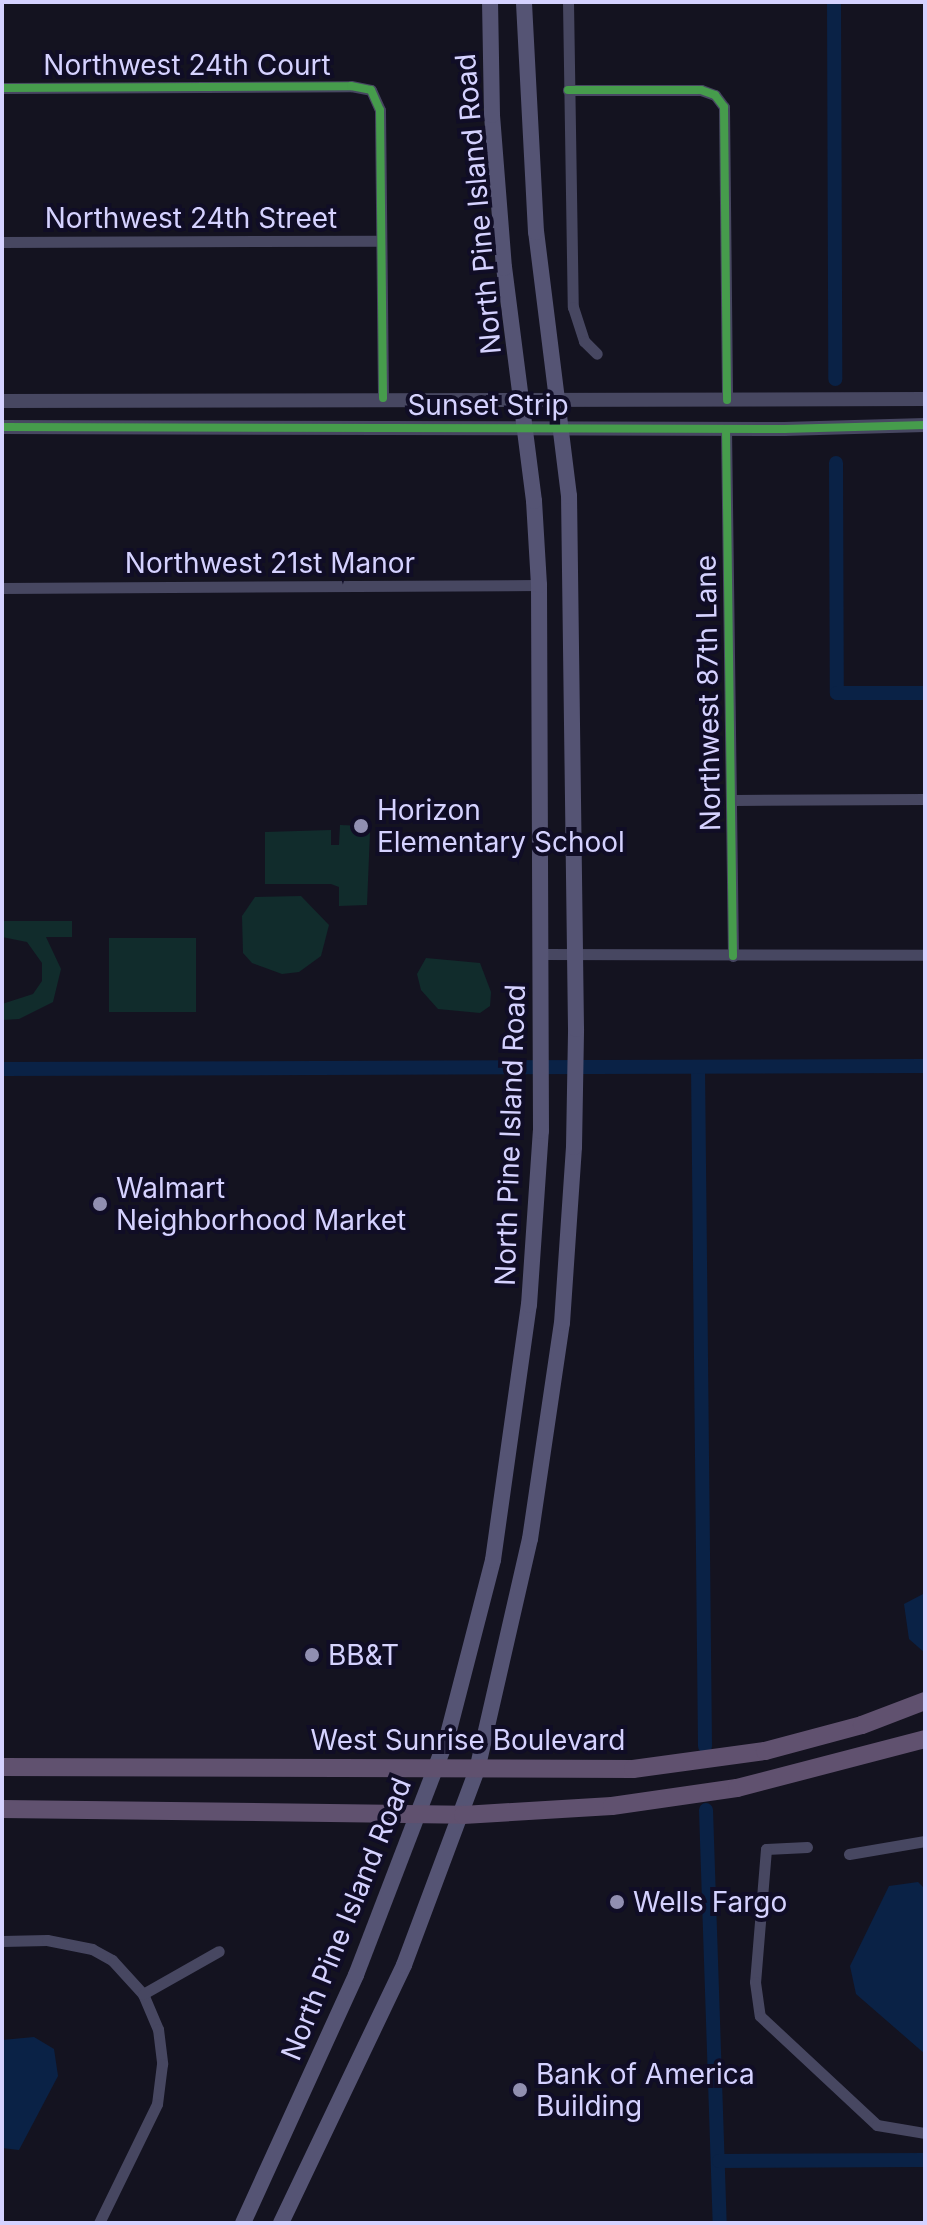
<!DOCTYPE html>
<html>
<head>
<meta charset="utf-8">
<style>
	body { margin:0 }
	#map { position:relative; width:927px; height:2225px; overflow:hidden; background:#141320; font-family:Inter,sans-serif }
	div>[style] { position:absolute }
	.green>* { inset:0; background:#112c2c; transform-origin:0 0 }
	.water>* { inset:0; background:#0a2246 }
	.canal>* { height:14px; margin:-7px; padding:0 7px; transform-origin:7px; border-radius:7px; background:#0a2246 }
	.minor>* { height:11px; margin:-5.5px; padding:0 5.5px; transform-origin:5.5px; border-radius:5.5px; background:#474761 }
	.tertiary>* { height:14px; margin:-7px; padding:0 7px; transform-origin:7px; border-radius:7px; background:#474761 }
	.secondary>* { height:16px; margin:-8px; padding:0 8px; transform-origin:8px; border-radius:8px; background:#555474 }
	.trunk>* { height:18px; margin:-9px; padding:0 9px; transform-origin:9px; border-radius:9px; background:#60516f }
	.cycleway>* { height:8px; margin:-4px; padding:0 4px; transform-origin:4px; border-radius:4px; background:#469c4c }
	.dots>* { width:22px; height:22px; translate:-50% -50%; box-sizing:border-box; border:4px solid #100d26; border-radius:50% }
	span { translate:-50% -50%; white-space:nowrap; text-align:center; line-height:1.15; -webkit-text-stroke:8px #100d26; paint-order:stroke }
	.street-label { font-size:28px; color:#d5d2ff }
	.poi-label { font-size:28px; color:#d5d2ff }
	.left { translate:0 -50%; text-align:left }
	.frame { position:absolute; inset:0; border:4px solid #d5d2ff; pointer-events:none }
</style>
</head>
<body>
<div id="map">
	<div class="green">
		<i style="clip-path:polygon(340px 825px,364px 826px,370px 832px,367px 905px,339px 906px,339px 887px,331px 884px,265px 884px,265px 832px,331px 830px,331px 845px,339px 845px)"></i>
		<i style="clip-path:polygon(301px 896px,329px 925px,321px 956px,299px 972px,282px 974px,252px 963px,243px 953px,242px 916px,255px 897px)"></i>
		<i style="clip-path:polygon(2px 921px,72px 921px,72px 937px,46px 937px,61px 969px,53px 1002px,19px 1019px,2px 1020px,2px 1004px,33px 994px,42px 981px,42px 963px,27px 942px,2px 937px)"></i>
		<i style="left:196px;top:938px;width:74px;height:87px;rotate:90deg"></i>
		<i style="clip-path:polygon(426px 958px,480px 963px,491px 992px,490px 1006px,480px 1013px,438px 1009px,421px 990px,417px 974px)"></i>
	</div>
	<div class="water">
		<i style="clip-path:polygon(925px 1593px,925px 1653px,909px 1639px,904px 1604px)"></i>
		<i style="clip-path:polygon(918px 1882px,925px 1889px,925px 2054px,856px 1994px,850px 1966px,889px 1886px)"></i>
		<i style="clip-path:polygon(34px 2037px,54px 2049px,58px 2076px,19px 2150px,2px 2148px,2px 2040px)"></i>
	</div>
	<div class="canal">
		<i style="left:834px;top:2px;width:377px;rotate:89.8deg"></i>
		<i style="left:836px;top:463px;width:230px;rotate:89.8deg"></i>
		<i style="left:837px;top:693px;width:88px"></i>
		<i style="left:698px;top:1067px;width:679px;rotate:89.41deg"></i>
		<i style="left:2px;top:1069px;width:923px;rotate:-0.19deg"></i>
		<i style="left:706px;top:1810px;width:413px;rotate:88.1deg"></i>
		<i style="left:719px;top:2161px;width:206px;rotate:-0.3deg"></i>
	</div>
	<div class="minor">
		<i style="left:568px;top:2px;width:305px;rotate:89.1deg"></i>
		<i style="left:573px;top:307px;width:36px;rotate:72deg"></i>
		<i style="left:584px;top:341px;width:18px;rotate:45deg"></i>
		<i style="left:2px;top:88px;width:349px;rotate:-0.3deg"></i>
		<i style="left:351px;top:86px;width:20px;rotate:11deg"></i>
		<i style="left:371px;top:90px;width:22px;rotate:66deg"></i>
		<i style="left:380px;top:110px;width:288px;rotate:89.4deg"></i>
		<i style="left:568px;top:90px;width:133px"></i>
		<i style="left:701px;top:90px;width:15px;rotate:20deg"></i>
		<i style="left:715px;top:95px;width:15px;rotate:53deg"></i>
		<i style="left:724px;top:107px;width:293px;rotate:89.4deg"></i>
		<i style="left:2px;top:242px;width:379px;rotate:-0.2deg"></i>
		<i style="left:726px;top:429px;width:527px;rotate:89.24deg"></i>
		<i style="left:2px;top:588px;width:537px;rotate:-0.32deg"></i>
		<i style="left:733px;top:800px;width:192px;rotate:-0.3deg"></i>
		<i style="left:542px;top:954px;width:383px;rotate:0.1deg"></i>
		<i style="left:807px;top:1847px;width:41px;rotate:177.2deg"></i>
		<i style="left:766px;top:1849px;width:133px;rotate:94.7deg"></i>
		<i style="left:755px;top:1982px;width:34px;rotate:82deg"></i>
		<i style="left:760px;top:2016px;width:160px;rotate:43deg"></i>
		<i style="left:877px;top:2125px;width:49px;rotate:9.5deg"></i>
		<i style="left:849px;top:1854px;width:77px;rotate:-9.7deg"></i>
		<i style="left:2px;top:1941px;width:45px;rotate:-1.3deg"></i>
		<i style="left:47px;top:1940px;width:46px;rotate:11.3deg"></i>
		<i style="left:92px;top:1949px;width:23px;rotate:29deg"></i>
		<i style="left:112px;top:1960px;width:46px;rotate:47.6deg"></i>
		<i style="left:143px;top:1994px;width:38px;rotate:67deg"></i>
		<i style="left:158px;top:2029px;width:35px;rotate:83deg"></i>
		<i style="left:162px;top:2064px;width:40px;rotate:97.1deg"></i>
		<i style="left:157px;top:2104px;width:132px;rotate:116deg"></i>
		<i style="left:143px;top:1994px;width:87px;rotate:-29.5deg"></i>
	</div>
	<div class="tertiary">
		<i style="left:2px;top:401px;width:923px;rotate:-0.12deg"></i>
		<i style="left:2px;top:427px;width:782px;rotate:0.15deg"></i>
		<i style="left:784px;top:429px;width:141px;rotate:-1.6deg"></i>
	</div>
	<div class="secondary">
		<i style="left:243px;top:2223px;width:273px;rotate:-65.5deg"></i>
		<i style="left:356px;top:1975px;width:254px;rotate:-69deg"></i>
		<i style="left:447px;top:1738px;width:184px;rotate:-75.5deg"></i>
		<i style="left:493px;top:1560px;width:258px;rotate:-82deg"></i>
		<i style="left:529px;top:1305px;width:174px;rotate:-86.1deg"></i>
		<i style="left:541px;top:1131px;width:546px;rotate:-90.21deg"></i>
		<i style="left:539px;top:585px;width:84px;rotate:-93.4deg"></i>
		<i style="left:534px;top:501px;width:235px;rotate:-97.3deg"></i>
		<i style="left:504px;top:268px;width:153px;rotate:-94.5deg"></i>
		<i style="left:492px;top:115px;width:113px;rotate:-91deg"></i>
		<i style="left:281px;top:2223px;width:286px;rotate:-64.5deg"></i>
		<i style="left:404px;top:1965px;width:208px;rotate:-69.5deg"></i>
		<i style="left:477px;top:1770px;width:237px;rotate:-77.1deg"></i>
		<i style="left:530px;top:1539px;width:218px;rotate:-81.6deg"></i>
		<i style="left:562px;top:1323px;width:176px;rotate:-86.1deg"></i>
		<i style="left:574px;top:1147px;width:118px;rotate:-89deg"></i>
		<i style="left:576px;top:1029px;width:533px;rotate:-90.75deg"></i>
		<i style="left:569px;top:496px;width:266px;rotate:-97.1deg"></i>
		<i style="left:536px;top:232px;width:230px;rotate:-93deg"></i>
	</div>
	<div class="trunk">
		<i style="left:2px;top:1767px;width:631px;rotate:0.18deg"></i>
		<i style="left:633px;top:1769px;width:133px;rotate:-7.8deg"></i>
		<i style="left:765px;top:1751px;width:100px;rotate:-15deg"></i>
		<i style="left:862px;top:1725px;width:67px;rotate:-20.9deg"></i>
		<i style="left:2px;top:1809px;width:461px;rotate:0.7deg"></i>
		<i style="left:463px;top:1815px;width:149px;rotate:-3.5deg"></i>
		<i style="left:612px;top:1806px;width:126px;rotate:-8.2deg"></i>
		<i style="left:737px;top:1788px;width:194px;rotate:-14.6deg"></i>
	</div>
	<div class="cycleway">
		<i style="left:2px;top:88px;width:349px;rotate:-0.3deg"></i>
		<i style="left:351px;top:86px;width:20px;rotate:11deg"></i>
		<i style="left:371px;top:90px;width:22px;rotate:66deg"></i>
		<i style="left:380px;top:110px;width:288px;rotate:89.4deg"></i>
		<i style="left:568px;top:90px;width:133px"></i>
		<i style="left:701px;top:90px;width:15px;rotate:20deg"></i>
		<i style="left:715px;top:95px;width:15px;rotate:53deg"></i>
		<i style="left:724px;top:107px;width:293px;rotate:89.4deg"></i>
		<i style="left:2px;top:427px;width:782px;rotate:0.15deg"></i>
		<i style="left:784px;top:429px;width:141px;rotate:-1.6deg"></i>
		<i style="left:726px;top:429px;width:527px;rotate:89.24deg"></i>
	</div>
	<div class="dots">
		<i style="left:361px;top:826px;background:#918fb1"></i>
		<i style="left:100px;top:1204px;background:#918fb1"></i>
		<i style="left:312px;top:1655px;background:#918fb1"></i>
		<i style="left:617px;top:1902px;background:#918fb1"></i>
		<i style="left:520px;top:2090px;background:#918fb1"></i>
	</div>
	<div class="street-label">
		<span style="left:187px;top:65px">Northwest 24th Court</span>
		<span style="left:478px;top:204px;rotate:-95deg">North Pine Island Road</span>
		<span style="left:191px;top:218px">Northwest 24th Street</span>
		<span style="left:488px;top:405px">Sunset Strip</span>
		<span style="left:270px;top:563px">Northwest 21st Manor</span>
		<span style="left:708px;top:693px;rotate:-91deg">Northwest 87th Lane</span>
		<span style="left:510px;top:1135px;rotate:-88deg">North Pine Island Road</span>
		<span style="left:468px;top:1740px">West Sunrise Boulevard</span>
		<span style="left:346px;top:1919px;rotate:-68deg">North Pine Island Road</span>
	</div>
	<div class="poi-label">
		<span class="left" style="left:377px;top:826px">Horizon<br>Elementary School</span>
		<span class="left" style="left:116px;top:1204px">Walmart<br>Neighborhood Market</span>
		<span class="left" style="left:328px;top:1655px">BB&amp;T</span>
		<span class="left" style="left:633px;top:1902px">Wells Fargo</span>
		<span class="left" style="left:536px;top:2090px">Bank of America<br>Building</span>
	</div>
	<div class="frame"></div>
</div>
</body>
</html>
